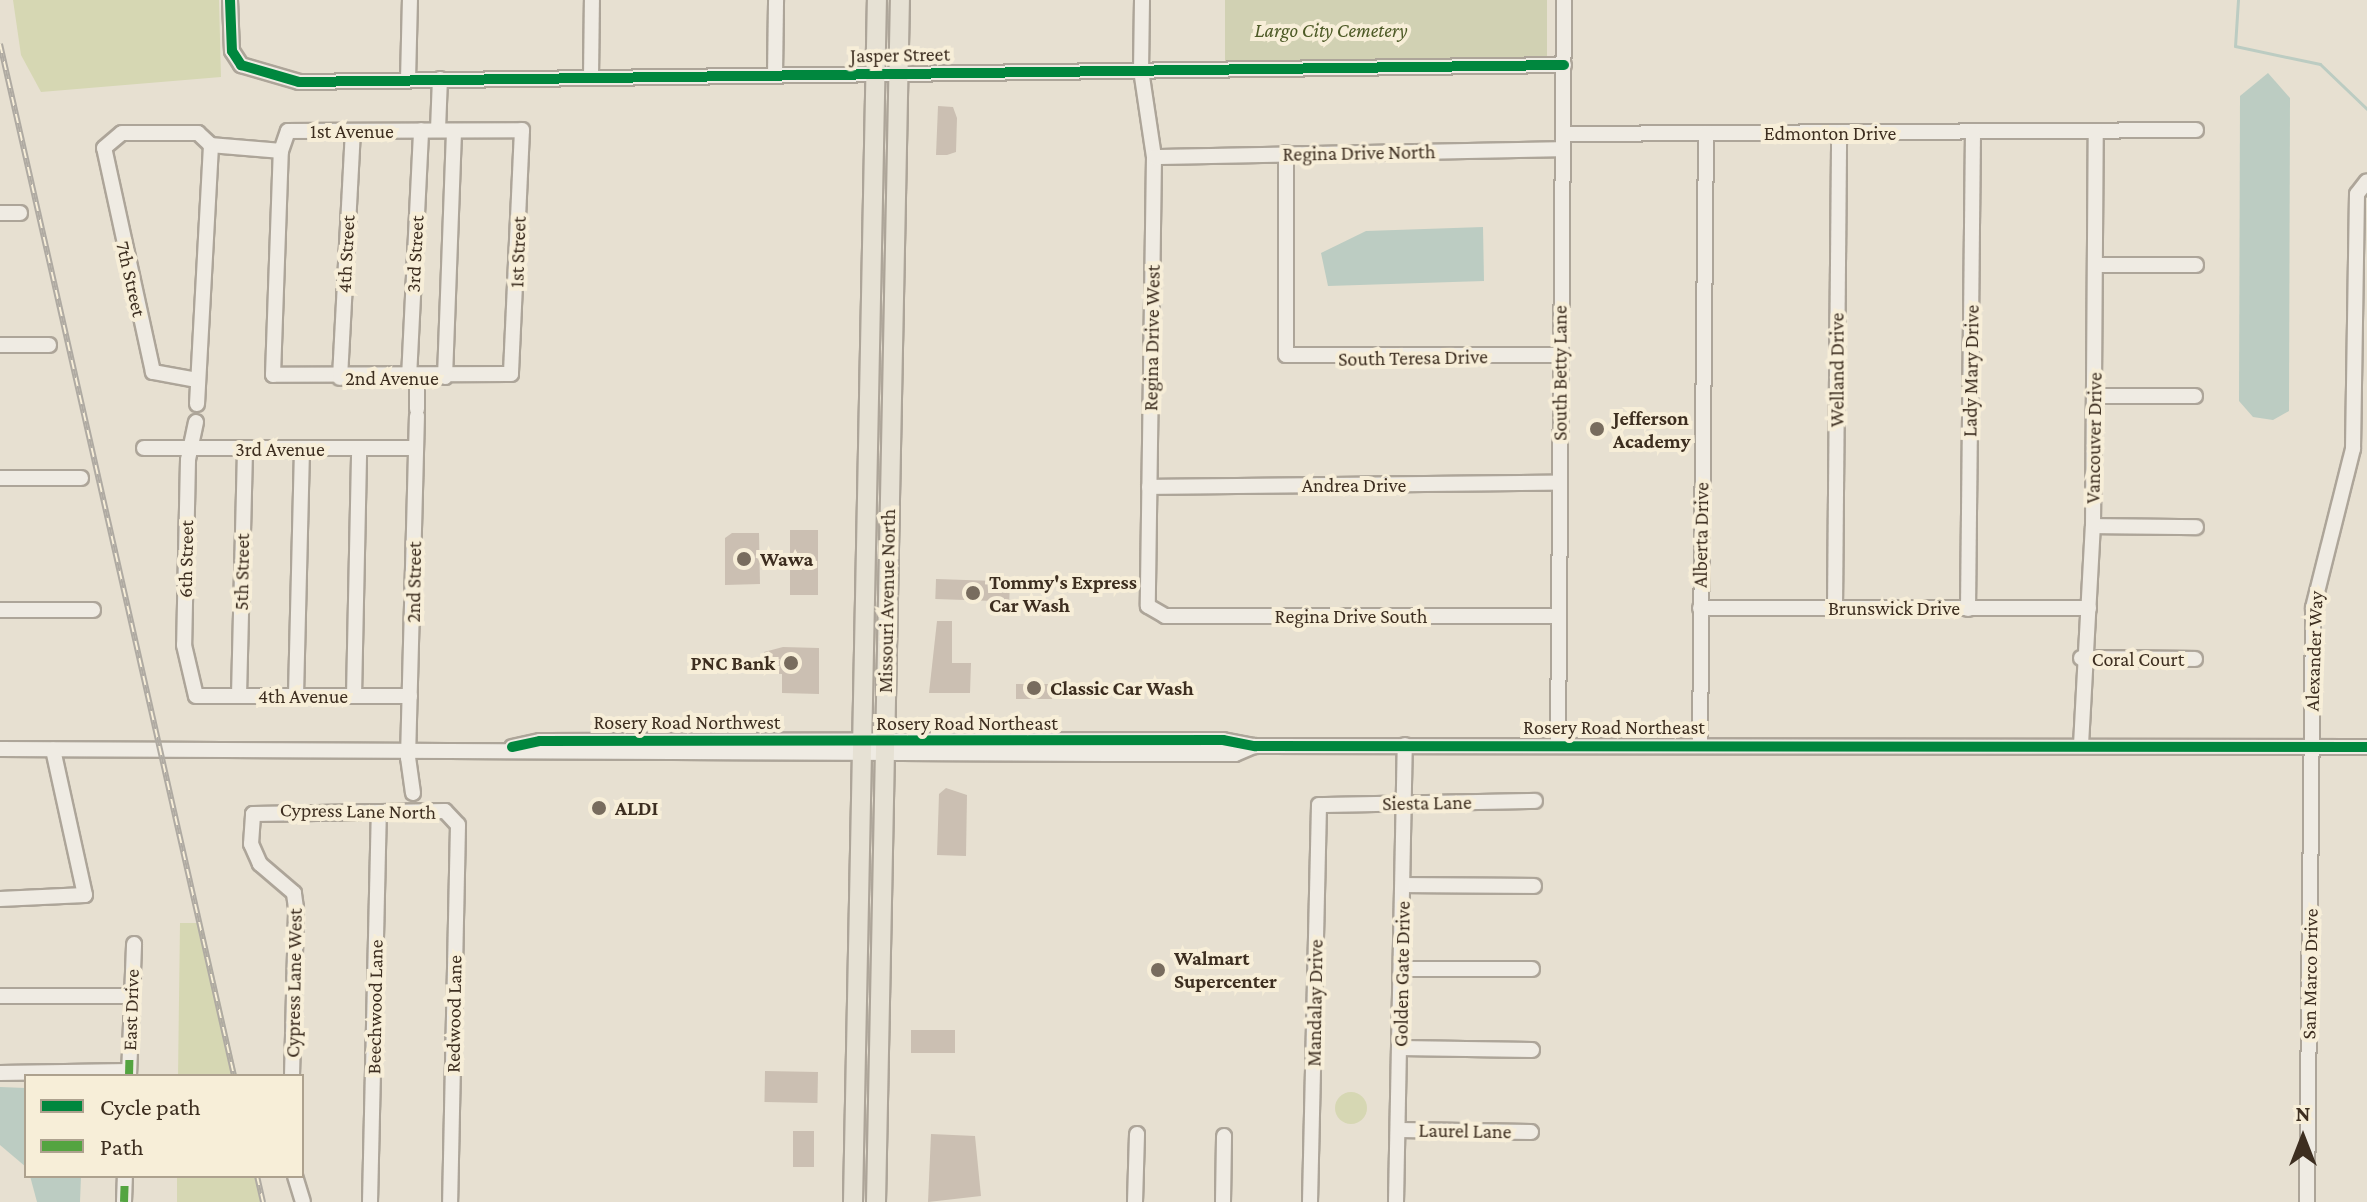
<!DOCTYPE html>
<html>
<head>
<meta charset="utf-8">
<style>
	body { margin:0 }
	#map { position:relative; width:2367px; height:1202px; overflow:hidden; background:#e7e0d1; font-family:"Crimson Pro",serif }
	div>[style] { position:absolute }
	.green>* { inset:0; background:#d6d7b3; transform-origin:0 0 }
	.round { border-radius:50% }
	.cemetery>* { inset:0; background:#d1d1b3; transform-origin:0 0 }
	.water>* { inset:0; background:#bcccc2 }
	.stream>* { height:3px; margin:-1.5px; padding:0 1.5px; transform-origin:1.5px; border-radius:1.5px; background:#bcccc2 }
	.building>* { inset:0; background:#cbbfb2; transform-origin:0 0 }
	.roads { filter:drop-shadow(2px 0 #ada599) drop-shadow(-2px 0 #ada599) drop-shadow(0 2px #ada599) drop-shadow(0 -2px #ada599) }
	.minor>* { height:14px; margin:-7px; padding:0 7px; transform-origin:7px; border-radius:7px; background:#efebe3 }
	.major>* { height:18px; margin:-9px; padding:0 9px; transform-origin:9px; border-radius:9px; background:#e6e1d4 }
	.rail>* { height:6px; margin-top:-3px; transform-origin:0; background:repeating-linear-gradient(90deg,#f7eed8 0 9px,#afaaa2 0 18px); box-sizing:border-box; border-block:2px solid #afaaa2 }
	.quiet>* { height:8px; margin-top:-4px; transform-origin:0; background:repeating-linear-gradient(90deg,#54a441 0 16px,transparent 0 24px) }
	.cycleway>* { height:10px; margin:-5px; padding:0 5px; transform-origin:5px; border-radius:5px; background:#00873e }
	.dots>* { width:22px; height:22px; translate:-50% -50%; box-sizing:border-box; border:4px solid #f7eed8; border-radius:50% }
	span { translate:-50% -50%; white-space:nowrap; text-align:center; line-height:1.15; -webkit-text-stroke:8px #f7eed8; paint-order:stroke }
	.park-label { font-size:20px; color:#4d5a26; font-style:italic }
	.street-label { font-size:20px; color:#3d2e20 }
	.poi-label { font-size:20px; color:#3d2e20; font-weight:700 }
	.left { translate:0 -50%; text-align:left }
	.right { translate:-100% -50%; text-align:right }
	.legend { position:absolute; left:24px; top:1074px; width:280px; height:104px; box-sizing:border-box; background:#f7eed8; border:2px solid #ada18e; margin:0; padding:10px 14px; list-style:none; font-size:24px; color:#3d2e20 }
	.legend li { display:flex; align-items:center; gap:16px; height:40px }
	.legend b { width:40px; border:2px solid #ada18e }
	.north { position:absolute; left:2263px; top:1098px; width:80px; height:80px; -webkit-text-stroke:6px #f7eed8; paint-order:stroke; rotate:0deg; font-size:22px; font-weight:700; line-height:32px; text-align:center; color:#3d2e20 }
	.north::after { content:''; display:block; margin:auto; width:28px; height:36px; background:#3d2e20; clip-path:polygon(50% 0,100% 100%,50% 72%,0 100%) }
</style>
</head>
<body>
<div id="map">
	<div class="green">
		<i style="clip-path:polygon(13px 0,219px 0,221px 77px,41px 92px,21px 55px)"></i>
		<i style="clip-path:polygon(180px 923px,202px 923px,237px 1076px,178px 1076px)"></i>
		<i class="round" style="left:1335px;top:1092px;width:32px;height:32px"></i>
		<i style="left:177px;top:1176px;width:83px;height:26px"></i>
	</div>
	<div class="cemetery">
		<i style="left:1225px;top:0;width:322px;height:62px"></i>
	</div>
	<div class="water">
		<i style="clip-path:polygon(2268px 73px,2290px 98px,2289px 411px,2273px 420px,2253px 417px,2239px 401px,2240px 96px)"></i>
		<i style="clip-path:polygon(1483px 227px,1484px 281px,1328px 286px,1321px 253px,1366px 231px)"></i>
		<i style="clip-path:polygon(0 1087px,26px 1088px,26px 1167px,0 1145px)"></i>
		<i style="clip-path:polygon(30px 1176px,81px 1176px,80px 1202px,37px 1202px)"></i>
	</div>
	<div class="stream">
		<i style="left:2238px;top:0;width:46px;rotate:93.7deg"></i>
		<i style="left:2235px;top:46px;width:87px;rotate:12deg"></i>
		<i style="left:2320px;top:64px;width:65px;rotate:43.8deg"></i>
	</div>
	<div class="building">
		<i style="clip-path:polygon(938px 106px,953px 107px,957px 118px,956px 152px,947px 155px,936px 155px)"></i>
		<i style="left:818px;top:530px;width:65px;height:28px;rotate:90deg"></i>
		<i style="clip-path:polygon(732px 533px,759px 533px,760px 584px,725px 585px,725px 538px)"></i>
		<i style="left:936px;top:579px;width:74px;height:20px;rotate:2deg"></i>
		<i style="clip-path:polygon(937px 621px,952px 621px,952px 663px,971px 663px,970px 693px,929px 693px)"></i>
		<i style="clip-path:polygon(783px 647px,819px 648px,819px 694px,782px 693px,782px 674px,763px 673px,764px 652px)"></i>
		<i style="left:1016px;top:684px;width:36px;height:15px"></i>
		<i style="clip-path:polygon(946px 788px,967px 795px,966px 856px,937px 855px,939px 794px)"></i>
		<i style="left:911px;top:1030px;width:44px;height:23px"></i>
		<i style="left:765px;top:1071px;width:53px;height:31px;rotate:1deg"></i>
		<i style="left:793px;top:1131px;width:21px;height:36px"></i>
		<i style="clip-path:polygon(931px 1134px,975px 1136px,981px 1196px,928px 1202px)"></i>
	</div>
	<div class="roads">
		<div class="minor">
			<i style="left:230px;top:0;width:51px;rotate:87.8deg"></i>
			<i style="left:232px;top:51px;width:17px;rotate:57deg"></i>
			<i style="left:241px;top:65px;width:60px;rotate:16.3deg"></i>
			<i style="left:299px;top:82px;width:1265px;rotate:-0.77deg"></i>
			<i style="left:1142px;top:0;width:70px;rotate:90.8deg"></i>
			<i style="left:1141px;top:70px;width:88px;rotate:81.5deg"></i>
			<i style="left:1154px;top:157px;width:449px;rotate:90.8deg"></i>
			<i style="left:1148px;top:606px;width:20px;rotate:30deg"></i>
			<i style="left:1165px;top:616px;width:393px"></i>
			<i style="left:775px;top:75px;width:75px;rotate:-89.2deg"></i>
			<i style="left:591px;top:77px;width:77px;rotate:-89.3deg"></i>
			<i style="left:408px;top:80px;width:80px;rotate:-88.6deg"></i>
			<i style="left:438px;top:130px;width:51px;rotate:-87.8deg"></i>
			<i style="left:522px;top:130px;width:244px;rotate:92.6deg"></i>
			<i style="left:511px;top:374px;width:238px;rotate:179.8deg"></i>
			<i style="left:273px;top:375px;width:224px;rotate:-88deg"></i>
			<i style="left:281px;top:151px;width:21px;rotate:-71deg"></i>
			<i style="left:288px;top:131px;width:234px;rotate:-0.2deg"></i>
			<i style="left:1563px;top:134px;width:633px;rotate:-0.36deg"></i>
			<i style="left:1286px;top:153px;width:202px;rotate:90deg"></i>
			<i style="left:1286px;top:355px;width:273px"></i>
			<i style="left:1154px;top:157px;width:409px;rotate:-1.1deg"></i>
			<i style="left:0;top:213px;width:20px"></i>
			<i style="left:2096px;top:265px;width:100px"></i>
			<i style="left:0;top:345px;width:49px"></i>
			<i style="left:445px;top:377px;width:246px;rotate:-87.9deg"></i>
			<i style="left:340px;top:378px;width:247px;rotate:-87deg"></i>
			<i style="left:409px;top:378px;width:248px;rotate:-87.2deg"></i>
			<i style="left:197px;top:380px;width:45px;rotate:-169.7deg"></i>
			<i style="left:153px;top:372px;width:229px;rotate:-102.3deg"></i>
			<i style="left:104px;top:148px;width:23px;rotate:-40deg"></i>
			<i style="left:122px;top:133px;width:76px"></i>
			<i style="left:198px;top:133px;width:18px;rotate:43deg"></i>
			<i style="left:211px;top:145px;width:70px;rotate:4.9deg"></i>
			<i style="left:2095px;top:396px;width:100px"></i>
			<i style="left:197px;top:404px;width:259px;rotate:-86.9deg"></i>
			<i style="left:417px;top:409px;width:31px;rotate:-90deg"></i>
			<i style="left:196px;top:422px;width:39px;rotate:102deg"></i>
			<i style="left:188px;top:460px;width:185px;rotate:91.2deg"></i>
			<i style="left:184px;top:645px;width:52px;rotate:76.8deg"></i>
			<i style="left:196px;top:696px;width:214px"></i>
			<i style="left:144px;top:448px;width:272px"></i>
			<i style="left:0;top:478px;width:81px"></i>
			<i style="left:1149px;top:487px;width:411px;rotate:-0.6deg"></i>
			<i style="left:2093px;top:526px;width:103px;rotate:0.6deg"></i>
			<i style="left:1835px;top:607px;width:475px;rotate:-89.5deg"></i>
			<i style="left:1700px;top:608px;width:389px"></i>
			<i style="left:1968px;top:609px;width:476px;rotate:-89.4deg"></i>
			<i style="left:0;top:610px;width:93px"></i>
			<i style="left:2081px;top:658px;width:114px;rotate:0.5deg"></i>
			<i style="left:296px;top:695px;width:246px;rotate:-88.6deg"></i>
			<i style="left:239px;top:696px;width:247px;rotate:-88.6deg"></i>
			<i style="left:354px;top:696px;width:247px;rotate:-88.8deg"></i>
			<i style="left:1558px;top:745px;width:745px;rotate:-89.54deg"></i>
			<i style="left:1700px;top:745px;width:612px;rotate:-89.44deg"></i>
			<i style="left:2081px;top:745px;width:219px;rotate:-86.9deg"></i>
			<i style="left:2093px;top:526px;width:395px;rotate:-89.6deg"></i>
			<i style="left:512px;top:747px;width:29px;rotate:-12deg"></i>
			<i style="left:540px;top:741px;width:683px;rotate:-0.08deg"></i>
			<i style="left:1223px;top:740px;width:33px;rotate:11deg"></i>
			<i style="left:1255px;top:746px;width:1112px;rotate:0.05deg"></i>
			<i style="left:0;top:749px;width:1108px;rotate:0.26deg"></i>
			<i style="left:1108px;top:754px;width:127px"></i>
			<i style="left:1235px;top:754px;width:21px;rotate:-23deg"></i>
			<i style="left:413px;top:793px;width:35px;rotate:-98deg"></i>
			<i style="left:408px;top:758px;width:342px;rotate:-88.5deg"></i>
			<i style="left:1404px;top:885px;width:130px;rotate:0.4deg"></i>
			<i style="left:0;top:899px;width:85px;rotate:-2.7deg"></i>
			<i style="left:85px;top:895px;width:149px;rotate:-102.4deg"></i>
			<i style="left:1401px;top:969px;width:131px"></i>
			<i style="left:0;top:996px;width:131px"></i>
			<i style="left:1400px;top:1048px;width:132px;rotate:0.9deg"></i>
			<i style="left:0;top:1073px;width:129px;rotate:-0.9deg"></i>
			<i style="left:129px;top:1076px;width:132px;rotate:-87.8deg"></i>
			<i style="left:292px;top:1076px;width:168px;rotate:-88.6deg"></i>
			<i style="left:296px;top:908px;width:15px;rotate:-98deg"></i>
			<i style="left:294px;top:893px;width:45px;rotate:-139.5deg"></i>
			<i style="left:260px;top:864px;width:22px;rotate:-114deg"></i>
			<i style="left:251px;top:844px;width:30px;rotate:-86deg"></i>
			<i style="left:253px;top:814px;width:192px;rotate:-0.9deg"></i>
			<i style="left:445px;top:811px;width:19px;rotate:47deg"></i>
			<i style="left:458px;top:825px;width:377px;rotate:91.2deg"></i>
			<i style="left:1399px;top:1130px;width:132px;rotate:0.9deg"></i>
			<i style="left:295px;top:1176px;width:27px;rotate:73deg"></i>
			<i style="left:124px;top:1202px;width:26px;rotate:-88deg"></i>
			<i style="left:370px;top:1202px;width:390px;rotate:-88.7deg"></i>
			<i style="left:1135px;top:1202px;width:68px;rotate:-88.3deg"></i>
			<i style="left:1223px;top:1202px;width:66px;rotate:-89.1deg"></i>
			<i style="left:1310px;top:1202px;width:397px;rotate:-88.7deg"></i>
			<i style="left:1319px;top:805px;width:216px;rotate:-1.1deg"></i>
			<i style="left:1396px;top:1202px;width:457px;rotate:-88.9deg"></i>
			<i style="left:2307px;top:1202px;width:594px;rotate:-89.42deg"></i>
			<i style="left:2313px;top:608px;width:164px;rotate:-75.9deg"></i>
			<i style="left:2353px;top:449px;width:255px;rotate:-89.1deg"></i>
			<i style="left:2357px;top:194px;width:16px;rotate:-52deg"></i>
		</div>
		<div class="major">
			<i style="left:853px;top:1202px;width:1202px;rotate:-88.86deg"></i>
			<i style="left:876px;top:1202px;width:1202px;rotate:-88.86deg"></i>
		</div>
	</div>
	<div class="rail">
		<i style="left:0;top:44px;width:1058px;rotate:77.22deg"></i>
		<i style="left:257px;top:1176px;width:27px;rotate:77deg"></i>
	</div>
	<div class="quiet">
		<i style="left:129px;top:1076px;width:80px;rotate:-88.6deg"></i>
		<i style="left:124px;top:1202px;width:26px;rotate:-88deg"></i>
	</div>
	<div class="cycleway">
		<i style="left:230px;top:0;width:51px;rotate:87.8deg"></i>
		<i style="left:232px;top:51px;width:17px;rotate:57deg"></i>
		<i style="left:241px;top:65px;width:60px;rotate:16.3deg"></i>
		<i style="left:299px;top:82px;width:1265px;rotate:-0.77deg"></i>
		<i style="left:512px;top:747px;width:29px;rotate:-12deg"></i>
		<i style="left:540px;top:741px;width:683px;rotate:-0.08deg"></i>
		<i style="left:1223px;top:740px;width:33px;rotate:11deg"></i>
		<i style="left:1255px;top:746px;width:1112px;rotate:0.05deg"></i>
	</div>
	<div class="dots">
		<i style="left:1597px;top:429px;background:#786c5e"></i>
		<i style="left:744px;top:559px;background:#786c5e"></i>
		<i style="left:973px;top:593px;background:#786c5e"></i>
		<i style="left:791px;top:663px;background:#786c5e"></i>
		<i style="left:1034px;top:688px;background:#786c5e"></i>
		<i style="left:599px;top:808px;background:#786c5e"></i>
		<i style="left:1158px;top:970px;background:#786c5e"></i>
	</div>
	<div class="park-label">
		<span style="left:1331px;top:30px">Largo City Cemetery</span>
	</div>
	<div class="street-label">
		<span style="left:900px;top:55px;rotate:-1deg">Jasper Street</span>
		<span style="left:352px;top:131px">1st Avenue</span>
		<span style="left:1830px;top:133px">Edmonton Drive</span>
		<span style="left:1359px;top:153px;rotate:-1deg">Regina Drive North</span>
		<span style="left:518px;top:252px;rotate:-88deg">1st Street</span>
		<span style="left:346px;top:254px;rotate:-87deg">4th Street</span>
		<span style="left:415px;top:254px;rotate:-87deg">3rd Street</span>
		<span style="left:131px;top:279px;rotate:77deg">7th Street</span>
		<span style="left:1152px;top:338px;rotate:-89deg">Regina Drive West</span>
		<span style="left:1413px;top:358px;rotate:-1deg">South Teresa Drive</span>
		<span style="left:1837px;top:370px;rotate:-90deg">Welland Drive</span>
		<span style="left:1971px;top:371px;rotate:-89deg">Lady Mary Drive</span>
		<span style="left:1560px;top:373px;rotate:-90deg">South Betty Lane</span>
		<span style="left:392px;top:378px">2nd Avenue</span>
		<span style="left:2094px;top:438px;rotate:-89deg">Vancouver Drive</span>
		<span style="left:280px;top:449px">3rd Avenue</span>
		<span style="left:1354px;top:485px">Andrea Drive</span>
		<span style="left:1701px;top:535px;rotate:-89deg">Alberta Drive</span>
		<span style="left:186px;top:559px;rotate:-89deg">6th Street</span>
		<span style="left:242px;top:572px;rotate:-89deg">5th Street</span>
		<span style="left:414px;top:582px;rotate:-89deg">2nd Street</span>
		<span style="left:887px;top:601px;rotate:-89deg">Missouri Avenue North</span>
		<span style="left:1894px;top:608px">Brunswick Drive</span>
		<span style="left:1351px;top:616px">Regina Drive South</span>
		<span style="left:2314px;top:651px;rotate:-88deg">Alexander Way</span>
		<span style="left:2138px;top:659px">Coral Court</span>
		<span style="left:303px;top:696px">4th Avenue</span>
		<span style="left:687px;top:722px">Rosery Road Northwest</span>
		<span style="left:967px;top:723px">Rosery Road Northeast</span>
		<span style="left:1614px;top:727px">Rosery Road Northeast</span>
		<span style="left:1427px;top:803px;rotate:-1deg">Siesta Lane</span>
		<span style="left:358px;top:811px;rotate:1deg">Cypress Lane North</span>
		<span style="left:1402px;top:974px;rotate:-89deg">Golden Gate Drive</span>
		<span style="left:2310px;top:974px;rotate:-89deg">San Marco Drive</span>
		<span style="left:294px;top:983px;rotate:-89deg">Cypress Lane West</span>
		<span style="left:1315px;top:1003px;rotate:-89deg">Mandalay Drive</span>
		<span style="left:375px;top:1007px;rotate:-89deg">Beechwood Lane</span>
		<span style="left:131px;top:1010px;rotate:-88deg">East Drive</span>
		<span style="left:454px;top:1014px;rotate:-89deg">Redwood Lane</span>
		<span style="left:1465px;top:1131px;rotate:1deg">Laurel Lane</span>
	</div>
	<div class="poi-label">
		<span class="left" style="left:1613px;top:430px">Jefferson<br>Academy</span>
		<span class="left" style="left:760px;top:559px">Wawa</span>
		<span class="left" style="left:989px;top:594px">Tommy's Express<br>Car Wash</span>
		<span class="right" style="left:775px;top:663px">PNC Bank</span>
		<span class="left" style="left:1050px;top:688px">Classic Car Wash</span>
		<span class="left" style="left:615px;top:808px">ALDI</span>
		<span class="left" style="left:1174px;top:970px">Walmart<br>Supercenter</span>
	</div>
	<ul class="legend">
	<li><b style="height:10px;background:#00873e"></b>Cycle path</li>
	<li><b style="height:10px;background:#54a441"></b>Path</li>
	</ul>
	<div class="north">N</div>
</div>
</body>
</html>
